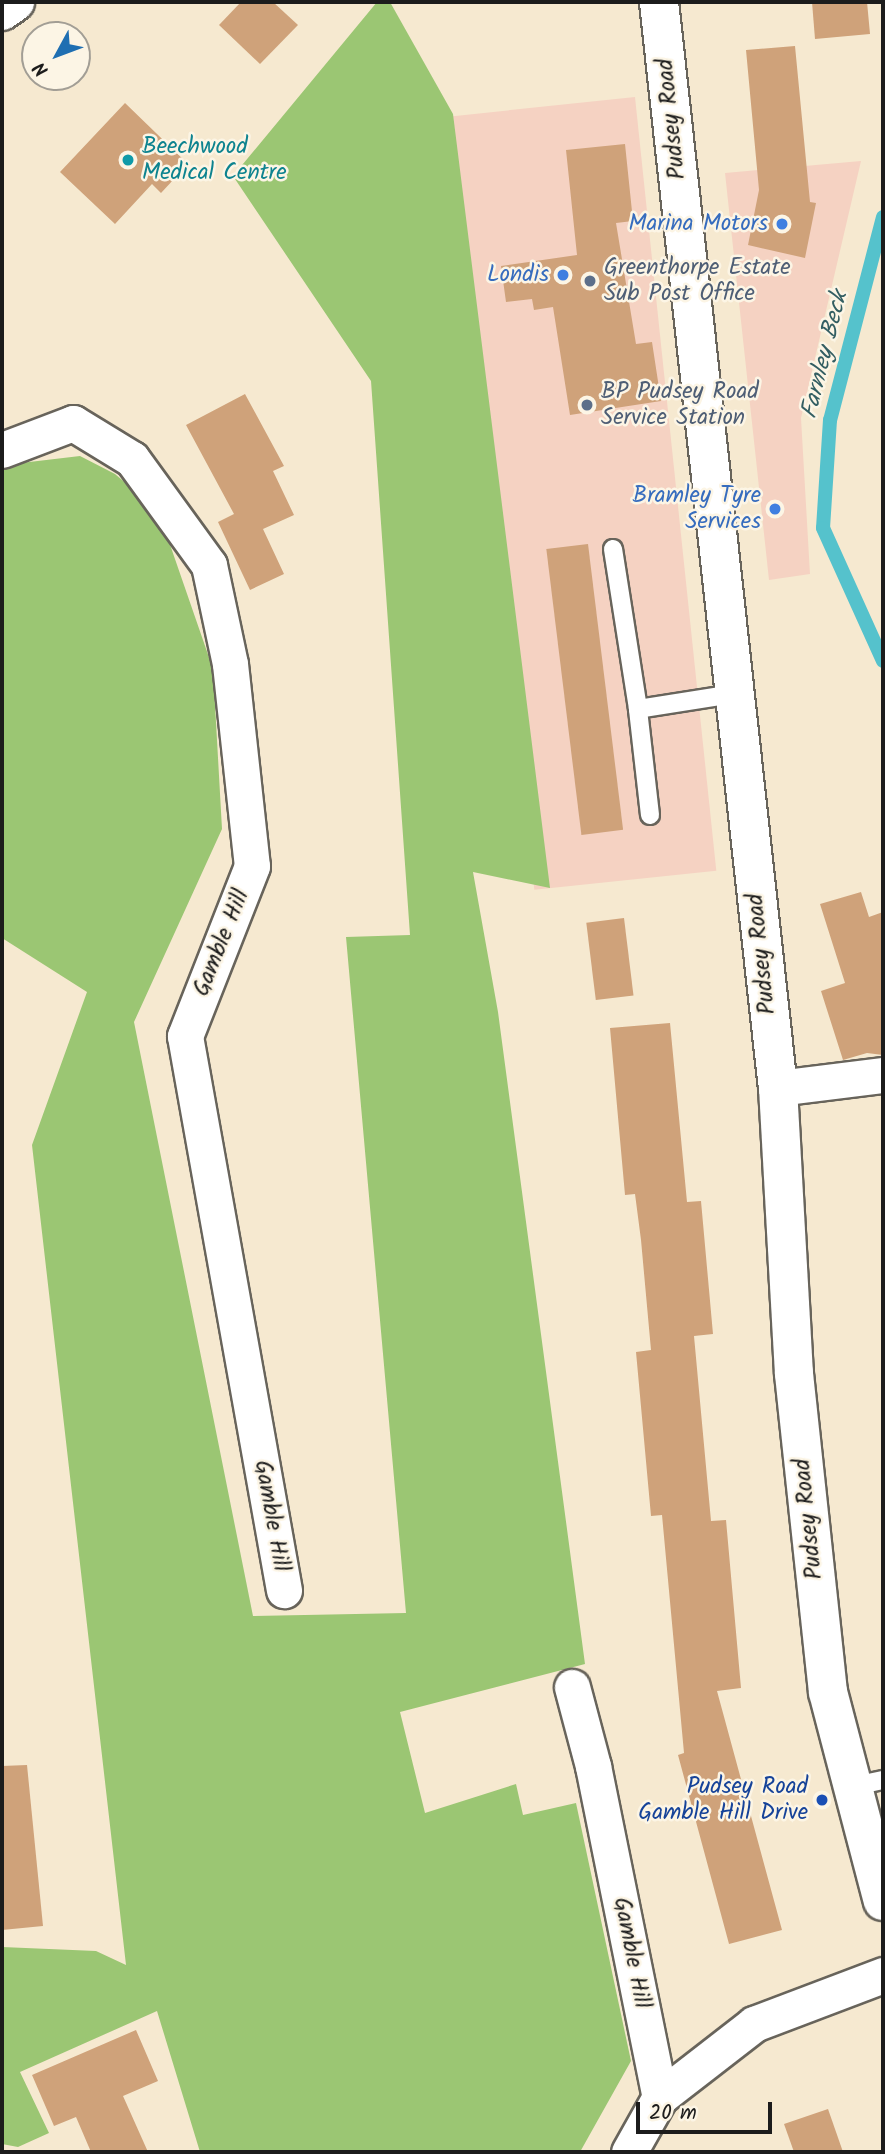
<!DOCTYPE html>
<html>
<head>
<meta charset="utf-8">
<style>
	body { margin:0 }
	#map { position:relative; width:885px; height:2154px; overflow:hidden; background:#f6e9d0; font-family:Kalam,sans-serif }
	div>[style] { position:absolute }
	.built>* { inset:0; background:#f5d2c2; transform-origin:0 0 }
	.green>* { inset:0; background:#9bc673 }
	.stream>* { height:14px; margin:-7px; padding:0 7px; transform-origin:7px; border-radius:7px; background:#55c2cc }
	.building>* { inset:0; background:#cfa27a; transform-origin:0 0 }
	.roads { filter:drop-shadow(2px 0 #68645b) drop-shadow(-2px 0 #68645b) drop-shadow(0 2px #68645b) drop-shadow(0 -2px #68645b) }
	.service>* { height:18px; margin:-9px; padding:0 9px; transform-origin:9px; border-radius:9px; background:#fff }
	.minor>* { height:35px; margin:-17.5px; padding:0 17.5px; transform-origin:17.5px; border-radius:17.5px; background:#fff }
	.tertiary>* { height:38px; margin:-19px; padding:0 19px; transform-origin:19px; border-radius:19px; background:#fff }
	.secondary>* { height:38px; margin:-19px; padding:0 19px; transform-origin:19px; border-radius:19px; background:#fff }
	.dots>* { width:19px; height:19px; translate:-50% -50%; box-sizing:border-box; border:4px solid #fcf5e5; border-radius:50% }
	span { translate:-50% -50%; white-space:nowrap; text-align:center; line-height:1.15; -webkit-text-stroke:5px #fcf5e5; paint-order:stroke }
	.street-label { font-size:23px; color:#1c1c1c }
	.culture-label { font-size:23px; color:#0d838f }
	.left { translate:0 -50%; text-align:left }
	.shop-label { font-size:23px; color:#366cbe }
	.right { translate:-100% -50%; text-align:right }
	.service-label { font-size:23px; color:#4e5e75 }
	.transit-label { font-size:23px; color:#164399 }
	.water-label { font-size:24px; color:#335e62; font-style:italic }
	.frame { position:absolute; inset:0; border:4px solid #1c1c1c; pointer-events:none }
	.north { position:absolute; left:21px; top:21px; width:70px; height:70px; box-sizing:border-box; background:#fcf5e5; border:2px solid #a29e95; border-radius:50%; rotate:229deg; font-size:19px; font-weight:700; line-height:28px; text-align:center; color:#1c1c1c }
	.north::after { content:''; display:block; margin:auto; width:24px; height:32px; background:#1f6fb2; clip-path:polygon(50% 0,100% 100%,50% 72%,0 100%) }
	.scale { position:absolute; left:636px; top:2102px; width:136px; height:32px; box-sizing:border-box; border:4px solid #1c1c1c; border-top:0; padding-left:9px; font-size:21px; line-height:24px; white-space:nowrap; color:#1c1c1c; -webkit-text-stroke:5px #fcf5e5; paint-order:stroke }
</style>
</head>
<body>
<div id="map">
	<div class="built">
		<i style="left:635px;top:97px;width:778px;height:183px;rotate:84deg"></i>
		<i style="clip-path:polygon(861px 161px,801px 418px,810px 574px,769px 580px,725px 173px)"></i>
	</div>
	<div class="green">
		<i style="clip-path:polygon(377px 2px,390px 2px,453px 114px,550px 888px,473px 872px,498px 1012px,585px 1664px,400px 1712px,425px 1813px,516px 1784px,523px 1815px,576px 1803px,631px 2061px,580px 2152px,200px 2152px,157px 2011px,20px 2072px,49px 2133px,18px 2147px,2px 2144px,2px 1947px,96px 1951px,126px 1965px,32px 1145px,87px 992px,2px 938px,4px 465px,80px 456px,115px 474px,141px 496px,166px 533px,213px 669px,222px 829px,134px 1022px,253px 1616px,406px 1613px,346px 937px,410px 935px,371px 381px,233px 176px)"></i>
	</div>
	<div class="stream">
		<i style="left:883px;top:217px;width:210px;rotate:104.6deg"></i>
		<i style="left:830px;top:420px;width:108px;rotate:93.7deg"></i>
		<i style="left:823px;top:528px;width:146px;rotate:65.7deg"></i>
	</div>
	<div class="building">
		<i style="clip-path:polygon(241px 2px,273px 2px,298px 25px,260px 64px,219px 25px)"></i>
		<i style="clip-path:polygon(812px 2px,867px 2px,870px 34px,815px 39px)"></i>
		<i style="clip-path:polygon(795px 46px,810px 202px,816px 203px,805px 258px,748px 245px,759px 190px,746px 50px)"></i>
		<i style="clip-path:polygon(125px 103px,188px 164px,161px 193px,152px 184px,115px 224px,60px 172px)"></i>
		<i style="clip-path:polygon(625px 144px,633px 221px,616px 223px,636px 344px,652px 342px,661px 401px,570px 415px,553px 307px,534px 310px,532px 299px,506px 302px,501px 266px,577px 255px,566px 150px)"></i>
		<i style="clip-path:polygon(245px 394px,284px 466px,273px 471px,294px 515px,263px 529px,284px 574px,250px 590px,218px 522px,234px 514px,186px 425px)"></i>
		<i style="left:588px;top:544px;width:288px;height:42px;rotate:83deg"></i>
		<i style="clip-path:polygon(861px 892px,869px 917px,883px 912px,883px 1055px,867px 1053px,843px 1060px,821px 991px,845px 983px,820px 904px)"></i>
		<i style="left:624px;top:918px;width:78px;height:38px;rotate:83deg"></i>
		<i style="clip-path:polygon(670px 1023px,687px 1202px,701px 1201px,713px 1334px,694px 1336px,711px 1521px,726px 1520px,741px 1688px,717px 1691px,782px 1930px,729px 1944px,678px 1755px,684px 1753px,662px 1515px,651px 1516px,636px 1352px,651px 1350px,641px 1240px,635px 1194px,625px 1195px,610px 1028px)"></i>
		<i style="clip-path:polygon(27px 1765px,43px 1926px,2px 1930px,2px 1766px)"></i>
		<i style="clip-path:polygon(136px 2030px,158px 2081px,123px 2096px,148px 2152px,91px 2152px,76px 2117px,54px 2126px,32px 2075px)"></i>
		<i style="clip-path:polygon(828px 2109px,843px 2152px,794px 2152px,784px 2124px)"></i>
	</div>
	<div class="roads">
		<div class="service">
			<i style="left:613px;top:549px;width:162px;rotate:81.1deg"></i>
			<i style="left:650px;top:815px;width:107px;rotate:-96.5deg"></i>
			<i style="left:638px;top:709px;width:96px;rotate:-9deg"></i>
			<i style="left:850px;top:1787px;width:34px;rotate:-12deg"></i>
		</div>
		<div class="minor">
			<i style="left:2px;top:450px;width:76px;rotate:-20.8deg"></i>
			<i style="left:73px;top:423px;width:69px;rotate:31.4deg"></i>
			<i style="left:132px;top:459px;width:131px;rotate:54deg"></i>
			<i style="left:209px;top:565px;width:101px;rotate:78deg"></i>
			<i style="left:230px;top:664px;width:203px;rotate:83.8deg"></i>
			<i style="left:252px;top:866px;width:183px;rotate:111.5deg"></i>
			<i style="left:185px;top:1036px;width:563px;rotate:79.87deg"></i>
			<i style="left:778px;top:1088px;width:106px;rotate:-7.1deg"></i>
			<i style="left:572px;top:1687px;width:82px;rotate:75.1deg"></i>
			<i style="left:593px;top:1766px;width:338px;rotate:78.6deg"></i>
			<i style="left:629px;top:2152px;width:63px;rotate:-60.6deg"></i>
			<i style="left:660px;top:2097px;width:119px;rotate:-37.8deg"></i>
			<i style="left:754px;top:2024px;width:138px;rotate:-20.8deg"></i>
		</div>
		<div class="tertiary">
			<i style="left:2px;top:11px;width:16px;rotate:-35deg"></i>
		</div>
		<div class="secondary">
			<i style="left:659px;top:2px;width:1093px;rotate:83.75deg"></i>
			<i style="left:778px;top:1088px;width:286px;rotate:86.8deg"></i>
			<i style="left:794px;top:1374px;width:320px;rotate:83.9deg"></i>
			<i style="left:828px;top:1692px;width:216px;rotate:75.3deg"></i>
		</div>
	</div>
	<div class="dots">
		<i style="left:128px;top:160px;background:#0f9aa8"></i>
		<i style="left:782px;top:224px;background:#3f7fe0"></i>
		<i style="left:563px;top:275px;background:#3f7fe0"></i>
		<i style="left:590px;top:281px;background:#5c6f8a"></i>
		<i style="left:587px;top:405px;background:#5c6f8a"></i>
		<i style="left:775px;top:509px;background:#3f7fe0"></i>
		<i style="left:822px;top:1800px;background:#1a4fb4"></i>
	</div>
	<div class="street-label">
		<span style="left:672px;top:119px;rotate:-96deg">Pudsey Road</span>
		<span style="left:222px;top:943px;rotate:-68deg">Gamble Hill</span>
		<span style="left:762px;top:954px;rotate:-96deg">Pudsey Road</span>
		<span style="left:271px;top:1516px;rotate:80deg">Gamble Hill</span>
		<span style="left:809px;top:1519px;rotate:-96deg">Pudsey Road</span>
		<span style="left:631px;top:1953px;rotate:79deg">Gamble Hill</span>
	</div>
	<div class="culture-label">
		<span class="left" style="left:142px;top:160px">Beechwood<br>Medical Centre</span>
	</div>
	<div class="shop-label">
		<span class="right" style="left:768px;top:224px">Marina Motors</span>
		<span class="right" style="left:549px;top:275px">Londis</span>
		<span class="right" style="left:761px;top:509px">Bramley Tyre<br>Services</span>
	</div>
	<div class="service-label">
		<span class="left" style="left:604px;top:281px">Greenthorpe Estate<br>Sub Post Office</span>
		<span class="left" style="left:601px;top:405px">BP Pudsey Road<br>Service Station</span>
	</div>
	<div class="transit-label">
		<span class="right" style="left:808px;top:1800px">Pudsey Road<br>Gamble Hill Drive</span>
	</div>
	<div class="water-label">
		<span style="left:825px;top:355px;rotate:-76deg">Farnley Beck</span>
	</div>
	<div class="frame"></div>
	<div class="north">N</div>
	<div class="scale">20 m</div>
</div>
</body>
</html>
